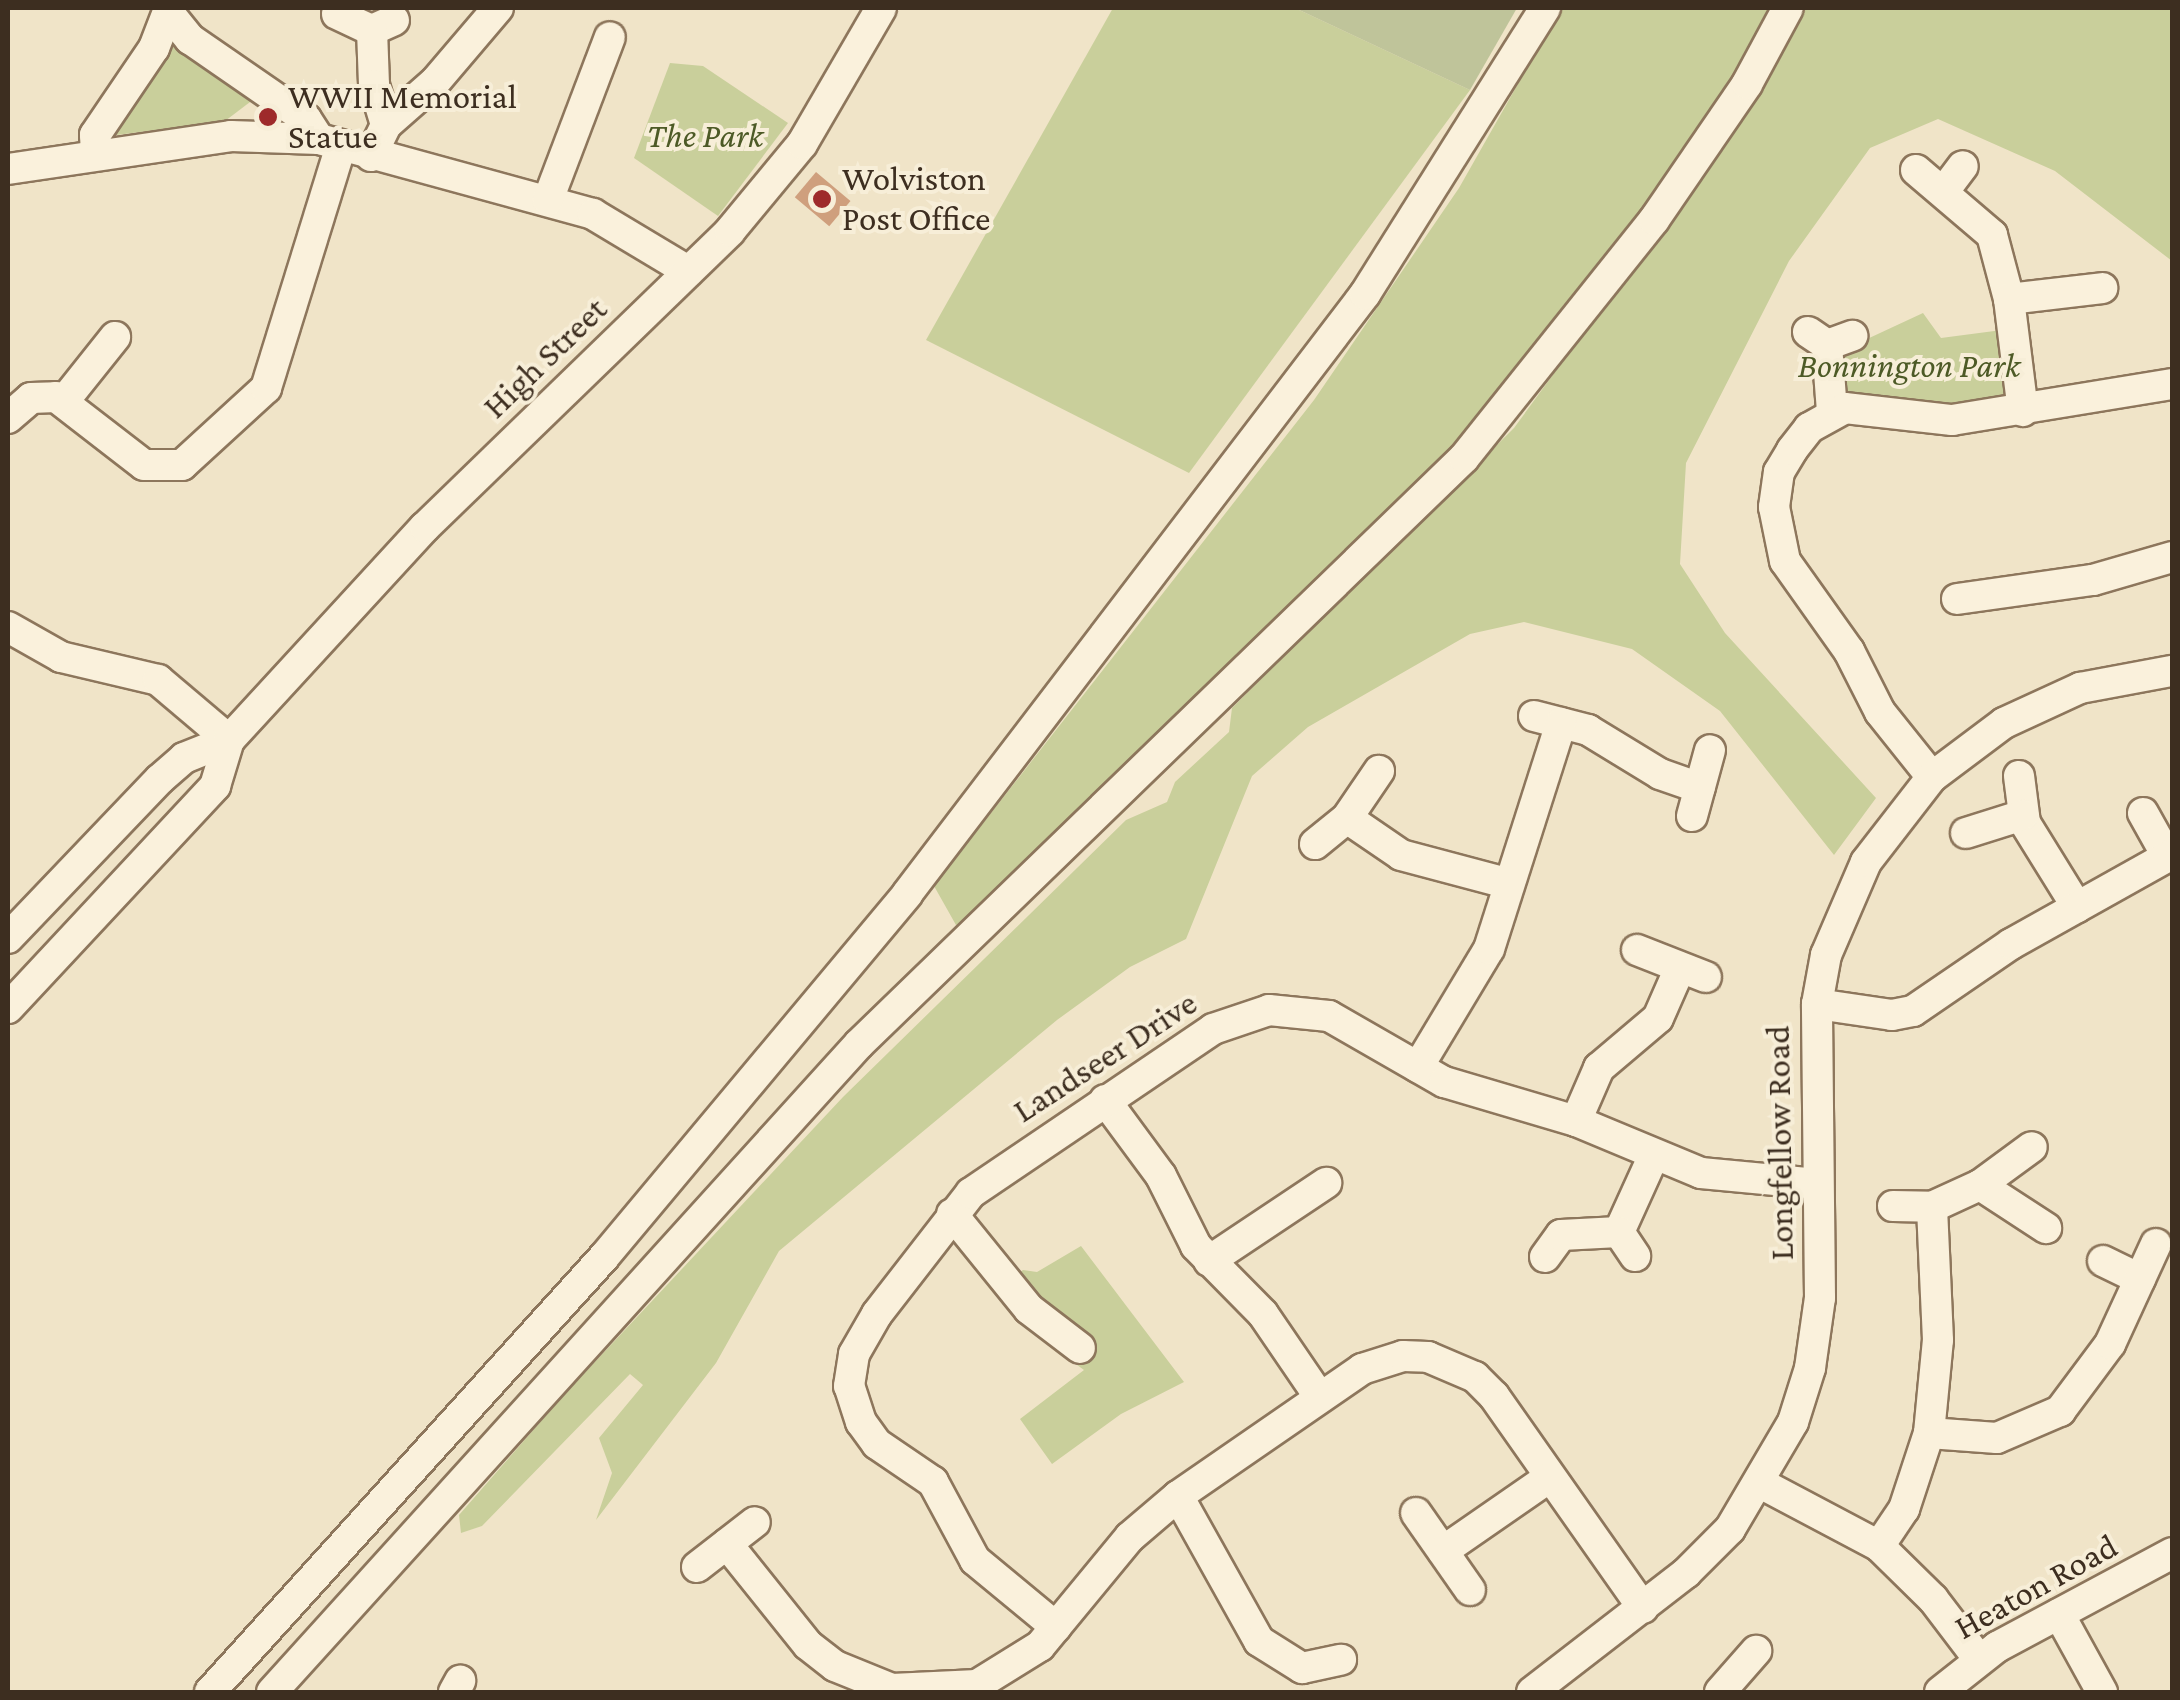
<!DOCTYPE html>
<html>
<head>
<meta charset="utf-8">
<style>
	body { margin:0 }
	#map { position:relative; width:2180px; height:1700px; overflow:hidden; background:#f0e4c8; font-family:"Crimson Pro",serif }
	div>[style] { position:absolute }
	.green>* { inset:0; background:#c9cf9b }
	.cemetery>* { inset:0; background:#bfc49a }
	.building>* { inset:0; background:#cf9f7d; transform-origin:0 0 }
	.roads { filter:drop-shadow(2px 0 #8d765c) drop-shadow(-2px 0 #8d765c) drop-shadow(0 2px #8d765c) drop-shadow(0 -2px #8d765c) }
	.minor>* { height:30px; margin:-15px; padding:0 15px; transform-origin:15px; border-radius:15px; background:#faf1dc }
	.dots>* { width:28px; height:28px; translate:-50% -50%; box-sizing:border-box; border:5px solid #f7eed8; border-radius:50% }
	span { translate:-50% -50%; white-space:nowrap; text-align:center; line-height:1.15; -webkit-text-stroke:8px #f7eed8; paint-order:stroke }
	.poi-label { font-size:35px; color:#3d2e20 }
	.left { translate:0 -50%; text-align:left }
	.park-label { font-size:35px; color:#4d5a26; font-style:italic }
	.street-label { font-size:35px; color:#3d2e20 }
	.frame { position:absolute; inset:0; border:10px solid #3d2e20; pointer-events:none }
</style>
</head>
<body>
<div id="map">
	<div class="green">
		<i style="clip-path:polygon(1113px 8px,1295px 8px,1470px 90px,1189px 473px,926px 340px)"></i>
		<i style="clip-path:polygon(1561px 8px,1775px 8px,1667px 176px,1436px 466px,974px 919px,956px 925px,934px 886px,1314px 400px,1459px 188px)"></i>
		<i style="clip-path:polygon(1805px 8px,2172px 8px,2172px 261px,2055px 171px,1938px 119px,1870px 148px,1789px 261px,1686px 463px,1680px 564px,1725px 633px,1876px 798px,1834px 855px,1720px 711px,1632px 649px,1524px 622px,1470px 634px,1308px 727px,1252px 776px,1186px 939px,1130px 967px,1057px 1020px,779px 1251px,716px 1363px,596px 1520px,612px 1473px,599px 1438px,643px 1385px,630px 1374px,482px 1526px,461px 1533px,459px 1515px,563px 1396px,843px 1097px,1126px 820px,1167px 802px,1175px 782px,1229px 732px,1232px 708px,1514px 428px,1687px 192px)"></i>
		<i style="clip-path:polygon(171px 38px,254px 99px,225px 121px,109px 136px)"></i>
		<i style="clip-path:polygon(670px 63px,703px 66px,788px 123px,718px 216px,634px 158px)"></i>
		<i style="clip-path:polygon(1923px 313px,1941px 338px,2002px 330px,2014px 397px,2003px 408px,1844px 400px,1837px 353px)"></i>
		<i style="clip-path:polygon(1081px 1246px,1184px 1382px,1121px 1414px,1052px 1464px,1020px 1419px,1084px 1370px,1073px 1362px,1085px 1348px,1010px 1279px,1023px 1270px,1037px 1272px)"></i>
	</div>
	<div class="cemetery">
		<i style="clip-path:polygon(1295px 8px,1517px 8px,1470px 90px)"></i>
	</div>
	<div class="building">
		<i style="left:816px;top:172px;width:45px;height:33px;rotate:40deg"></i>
	</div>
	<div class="roads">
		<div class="minor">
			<i style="left:337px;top:14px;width:38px;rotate:25deg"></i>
			<i style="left:372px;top:30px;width:24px;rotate:-24deg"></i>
			<i style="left:372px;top:30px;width:55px;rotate:87.9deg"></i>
			<i style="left:374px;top:85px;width:42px;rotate:73.3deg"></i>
			<i style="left:96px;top:154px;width:19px;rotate:-93deg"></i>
			<i style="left:95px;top:135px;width:105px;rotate:-55.9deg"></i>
			<i style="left:154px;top:48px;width:39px;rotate:-69deg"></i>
			<i style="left:168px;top:12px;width:35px;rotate:51deg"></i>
			<i style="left:190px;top:39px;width:141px;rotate:34.6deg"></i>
			<i style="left:306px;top:119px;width:24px;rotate:57deg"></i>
			<i style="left:371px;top:156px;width:34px;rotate:-64deg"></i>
			<i style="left:386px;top:125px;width:65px;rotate:-41.3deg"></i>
			<i style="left:435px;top:82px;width:97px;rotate:-49.6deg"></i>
			<i style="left:8px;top:169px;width:225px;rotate:-8.4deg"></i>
			<i style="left:231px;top:136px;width:88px;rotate:2deg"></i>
			<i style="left:319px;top:139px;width:284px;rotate:15.3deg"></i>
			<i style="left:593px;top:214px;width:111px;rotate:31deg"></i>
			<i style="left:1916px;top:170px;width:100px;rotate:40.5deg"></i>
			<i style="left:1992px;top:235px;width:66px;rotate:75.1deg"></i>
			<i style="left:2009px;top:299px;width:113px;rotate:82.9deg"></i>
			<i style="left:1944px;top:191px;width:31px;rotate:-53deg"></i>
			<i style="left:548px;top:200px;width:174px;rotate:-69.2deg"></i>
			<i style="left:2009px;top:299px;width:94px;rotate:-6.7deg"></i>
			<i style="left:1808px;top:332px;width:23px;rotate:34deg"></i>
			<i style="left:1827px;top:345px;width:27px;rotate:-20deg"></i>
			<i style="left:1827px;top:345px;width:66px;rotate:85.7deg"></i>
			<i style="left:64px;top:401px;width:82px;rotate:-51.4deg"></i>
			<i style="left:8px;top:418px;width:30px;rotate:-41deg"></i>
			<i style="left:31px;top:398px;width:25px;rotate:-2deg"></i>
			<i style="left:56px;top:397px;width:111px;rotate:37.7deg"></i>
			<i style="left:144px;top:465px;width:38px"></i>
			<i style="left:182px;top:465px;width:114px;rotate:-42.5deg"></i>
			<i style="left:266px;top:388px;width:253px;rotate:-72.8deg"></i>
			<i style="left:1957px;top:599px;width:137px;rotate:-8deg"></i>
			<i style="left:2093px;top:580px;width:82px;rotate:-16.2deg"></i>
			<i style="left:8px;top:627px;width:61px;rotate:29.5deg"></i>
			<i style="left:61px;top:657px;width:100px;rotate:13.3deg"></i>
			<i style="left:158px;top:680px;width:93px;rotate:40.2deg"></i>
			<i style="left:1534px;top:716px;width:56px;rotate:14.5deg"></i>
			<i style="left:1588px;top:730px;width:84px;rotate:31.4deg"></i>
			<i style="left:1660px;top:774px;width:42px;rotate:19.3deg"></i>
			<i style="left:2019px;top:776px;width:47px;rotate:82.7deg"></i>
			<i style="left:2025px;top:823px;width:99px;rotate:58.2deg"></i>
			<i style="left:1932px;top:777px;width:83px;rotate:-128.7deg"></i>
			<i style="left:1880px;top:712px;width:68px;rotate:-116.9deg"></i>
			<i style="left:1849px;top:651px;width:110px;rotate:-125.4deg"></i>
			<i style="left:1785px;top:561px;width:55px;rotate:-101.5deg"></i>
			<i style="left:1774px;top:507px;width:35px;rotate:-82deg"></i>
			<i style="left:1779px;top:472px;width:26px;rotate:-59deg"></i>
			<i style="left:1792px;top:450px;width:28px;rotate:-52deg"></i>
			<i style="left:1809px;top:428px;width:41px;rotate:-29.1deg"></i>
			<i style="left:1845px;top:408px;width:108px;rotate:6.4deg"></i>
			<i style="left:1952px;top:420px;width:223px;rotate:-9.3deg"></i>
			<i style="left:2143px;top:813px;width:49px;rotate:60.8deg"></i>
			<i style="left:1692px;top:816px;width:68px;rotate:-74.7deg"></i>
			<i style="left:1347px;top:818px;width:65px;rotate:34.4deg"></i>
			<i style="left:1401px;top:855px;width:109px;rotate:14.9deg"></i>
			<i style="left:1966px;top:833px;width:60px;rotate:-17.5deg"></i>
			<i style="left:1315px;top:844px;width:41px;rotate:-39.1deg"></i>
			<i style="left:1347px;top:818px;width:57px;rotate:-55.8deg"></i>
			<i style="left:8px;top:938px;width:220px;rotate:-46.3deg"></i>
			<i style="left:160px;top:779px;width:32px;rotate:-41deg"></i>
			<i style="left:184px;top:758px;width:48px;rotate:-21.8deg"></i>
			<i style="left:229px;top:740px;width:289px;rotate:-47.4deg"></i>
			<i style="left:425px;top:527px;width:425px;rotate:-44.1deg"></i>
			<i style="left:730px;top:231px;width:113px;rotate:-50.4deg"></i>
			<i style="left:802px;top:144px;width:157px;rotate:-59.8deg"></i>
			<i style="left:1637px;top:950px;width:74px;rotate:21.4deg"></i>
			<i style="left:1817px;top:1004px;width:76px;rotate:8.3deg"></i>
			<i style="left:1892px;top:1015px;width:21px;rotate:-11deg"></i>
			<i style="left:1913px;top:1011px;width:119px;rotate:-34.4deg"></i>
			<i style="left:2011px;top:944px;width:184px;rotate:-29.2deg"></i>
			<i style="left:8px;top:1008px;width:304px;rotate:-47deg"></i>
			<i style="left:215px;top:786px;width:48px;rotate:-73.1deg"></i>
			<i style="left:1418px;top:1067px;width:138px;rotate:-59deg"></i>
			<i style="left:1489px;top:949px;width:237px;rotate:-72.3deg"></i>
			<i style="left:1105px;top:1100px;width:94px;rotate:53.6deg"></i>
			<i style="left:1161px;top:1176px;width:78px;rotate:63.4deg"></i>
			<i style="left:1196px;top:1246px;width:95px;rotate:45.4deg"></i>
			<i style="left:1263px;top:1314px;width:99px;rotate:55.7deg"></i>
			<i style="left:1576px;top:1121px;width:58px;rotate:-66.5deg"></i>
			<i style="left:1599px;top:1068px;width:77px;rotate:-40.3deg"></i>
			<i style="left:1658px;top:1018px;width:55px;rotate:-66.3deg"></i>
			<i style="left:1980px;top:1185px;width:79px;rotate:33.1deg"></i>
			<i style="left:1893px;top:1206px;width:39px;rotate:1deg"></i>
			<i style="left:1932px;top:1207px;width:53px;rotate:-24.6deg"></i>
			<i style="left:1980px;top:1185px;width:64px;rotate:-36.2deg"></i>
			<i style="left:952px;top:1214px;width:122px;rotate:51deg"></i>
			<i style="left:1029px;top:1309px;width:64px;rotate:37.4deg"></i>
			<i style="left:1619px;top:1232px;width:85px;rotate:-65.6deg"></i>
			<i style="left:1545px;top:1257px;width:27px;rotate:-54deg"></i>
			<i style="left:1561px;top:1235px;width:58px;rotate:-3deg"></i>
			<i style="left:1619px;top:1232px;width:29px;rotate:56deg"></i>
			<i style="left:1209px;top:1261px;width:141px;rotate:-33.7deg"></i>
			<i style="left:2103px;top:1261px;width:41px;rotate:25.9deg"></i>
			<i style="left:1929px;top:1433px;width:68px;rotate:4.2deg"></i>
			<i style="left:1997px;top:1438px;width:69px;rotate:-23.2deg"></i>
			<i style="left:2060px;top:1411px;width:84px;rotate:-53.3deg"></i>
			<i style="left:2110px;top:1344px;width:110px;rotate:-65.3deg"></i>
			<i style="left:1762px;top:1484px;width:132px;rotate:27.9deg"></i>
			<i style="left:1879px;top:1546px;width:76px;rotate:44.5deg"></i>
			<i style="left:1933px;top:1599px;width:74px;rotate:52.7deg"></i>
			<i style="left:1178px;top:1496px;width:166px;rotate:60.8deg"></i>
			<i style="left:1259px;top:1641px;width:51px;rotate:32.1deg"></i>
			<i style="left:1302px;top:1668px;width:40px;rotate:-12deg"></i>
			<i style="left:1416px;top:1513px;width:94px;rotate:55deg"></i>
			<i style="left:727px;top:1544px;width:129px;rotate:51.3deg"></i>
			<i style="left:808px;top:1645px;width:34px;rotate:38deg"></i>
			<i style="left:835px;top:1666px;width:61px;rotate:22deg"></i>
			<i style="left:892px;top:1689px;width:85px;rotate:-2.7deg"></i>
			<i style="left:977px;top:1685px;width:74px;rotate:-31.8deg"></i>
			<i style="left:1040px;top:1646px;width:141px;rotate:-50.5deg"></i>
			<i style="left:1130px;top:1537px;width:63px;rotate:-40.5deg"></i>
			<i style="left:1178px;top:1496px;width:224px;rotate:-34.6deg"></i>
			<i style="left:1362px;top:1369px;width:43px;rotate:-17.6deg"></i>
			<i style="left:1403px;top:1356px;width:25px;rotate:2deg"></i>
			<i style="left:1428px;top:1357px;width:51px;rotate:23.1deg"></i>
			<i style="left:1475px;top:1377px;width:27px;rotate:45deg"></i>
			<i style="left:1494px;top:1396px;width:259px;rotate:54.9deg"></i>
			<i style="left:1879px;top:1546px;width:45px;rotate:-56deg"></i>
			<i style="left:1904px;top:1509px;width:80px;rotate:-71.8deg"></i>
			<i style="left:1929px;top:1433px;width:93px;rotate:-84.5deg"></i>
			<i style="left:1938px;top:1340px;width:133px;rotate:-92.6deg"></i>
			<i style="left:1443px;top:1551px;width:130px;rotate:-34.7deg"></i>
			<i style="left:697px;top:1567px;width:73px;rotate:-37.8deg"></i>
			<i style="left:2059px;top:1614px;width:89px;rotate:61.1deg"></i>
			<i style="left:1056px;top:1627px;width:105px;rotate:-140.4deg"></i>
			<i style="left:975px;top:1560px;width:89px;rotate:-118.3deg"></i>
			<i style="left:933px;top:1482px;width:68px;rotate:-145.8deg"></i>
			<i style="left:877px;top:1444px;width:27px;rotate:-126deg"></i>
			<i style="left:861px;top:1422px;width:38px;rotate:-108deg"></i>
			<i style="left:849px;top:1386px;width:32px;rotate:-81deg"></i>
			<i style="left:854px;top:1354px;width:46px;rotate:-60.1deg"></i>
			<i style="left:877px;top:1314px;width:153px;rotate:-52.2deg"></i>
			<i style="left:971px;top:1193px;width:292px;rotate:-34.1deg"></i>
			<i style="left:1213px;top:1029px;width:59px;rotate:-18.7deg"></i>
			<i style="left:1269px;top:1010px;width:60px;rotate:5.7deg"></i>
			<i style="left:1329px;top:1016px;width:133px;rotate:29.9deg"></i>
			<i style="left:1444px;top:1082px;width:138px;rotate:16.5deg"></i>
			<i style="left:1576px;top:1121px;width:135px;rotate:22.6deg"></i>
			<i style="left:1701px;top:1173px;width:117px;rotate:5.4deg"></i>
			<i style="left:210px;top:1692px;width:587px;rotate:-47.83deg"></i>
			<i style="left:604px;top:1257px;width:473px;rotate:-50.1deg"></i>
			<i style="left:907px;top:894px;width:755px;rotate:-52.64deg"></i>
			<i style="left:1365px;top:294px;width:338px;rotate:-57.8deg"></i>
			<i style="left:272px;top:1692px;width:874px;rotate:-47.83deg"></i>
			<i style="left:859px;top:1044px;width:842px;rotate:-44.09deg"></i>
			<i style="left:1464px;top:458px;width:305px;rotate:-51.4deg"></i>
			<i style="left:1654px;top:220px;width:165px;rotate:-55.6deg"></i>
			<i style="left:1747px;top:84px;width:86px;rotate:-61.7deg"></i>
			<i style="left:454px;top:1692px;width:13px;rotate:-61deg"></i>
			<i style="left:1532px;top:1692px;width:195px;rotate:-37.7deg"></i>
			<i style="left:1686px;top:1573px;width:62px;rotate:-45deg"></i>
			<i style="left:1730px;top:1529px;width:124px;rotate:-59.5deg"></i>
			<i style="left:1793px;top:1422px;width:57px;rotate:-72.5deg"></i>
			<i style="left:1810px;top:1368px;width:71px;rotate:-81.9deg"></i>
			<i style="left:1820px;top:1298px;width:294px;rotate:-90.6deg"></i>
			<i style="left:1817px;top:1004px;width:50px;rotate:-79.6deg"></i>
			<i style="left:1826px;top:955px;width:101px;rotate:-66.7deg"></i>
			<i style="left:1866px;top:862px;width:108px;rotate:-52.2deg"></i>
			<i style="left:1932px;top:777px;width:90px;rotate:-36.9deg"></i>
			<i style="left:2004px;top:723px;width:84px;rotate:-24.7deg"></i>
			<i style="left:2080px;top:688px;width:94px;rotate:-10.5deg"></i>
			<i style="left:1720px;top:1692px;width:55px;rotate:-48.7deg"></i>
			<i style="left:1940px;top:1692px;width:73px;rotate:-38.3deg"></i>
			<i style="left:1997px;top:1647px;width:199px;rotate:-28.2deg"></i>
		</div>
	</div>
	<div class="dots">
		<i style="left:268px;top:117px;background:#9e2a2b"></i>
		<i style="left:822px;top:199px;background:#9e2a2b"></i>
	</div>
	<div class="poi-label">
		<span class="left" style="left:288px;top:117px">WWII Memorial<br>Statue</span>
		<span class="left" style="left:842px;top:199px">Wolviston<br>Post Office</span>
	</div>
	<div class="park-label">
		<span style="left:705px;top:136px">The Park</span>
		<span style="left:1909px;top:366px">Bonnington Park</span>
	</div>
	<div class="street-label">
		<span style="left:545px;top:358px;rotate:-44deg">High Street</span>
		<span style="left:1105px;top:1057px;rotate:-33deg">Landseer Drive</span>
		<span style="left:1780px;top:1143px;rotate:-91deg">Longfellow Road</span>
		<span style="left:2036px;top:1587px;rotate:-29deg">Heaton Road</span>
	</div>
	<div class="frame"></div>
</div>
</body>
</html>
